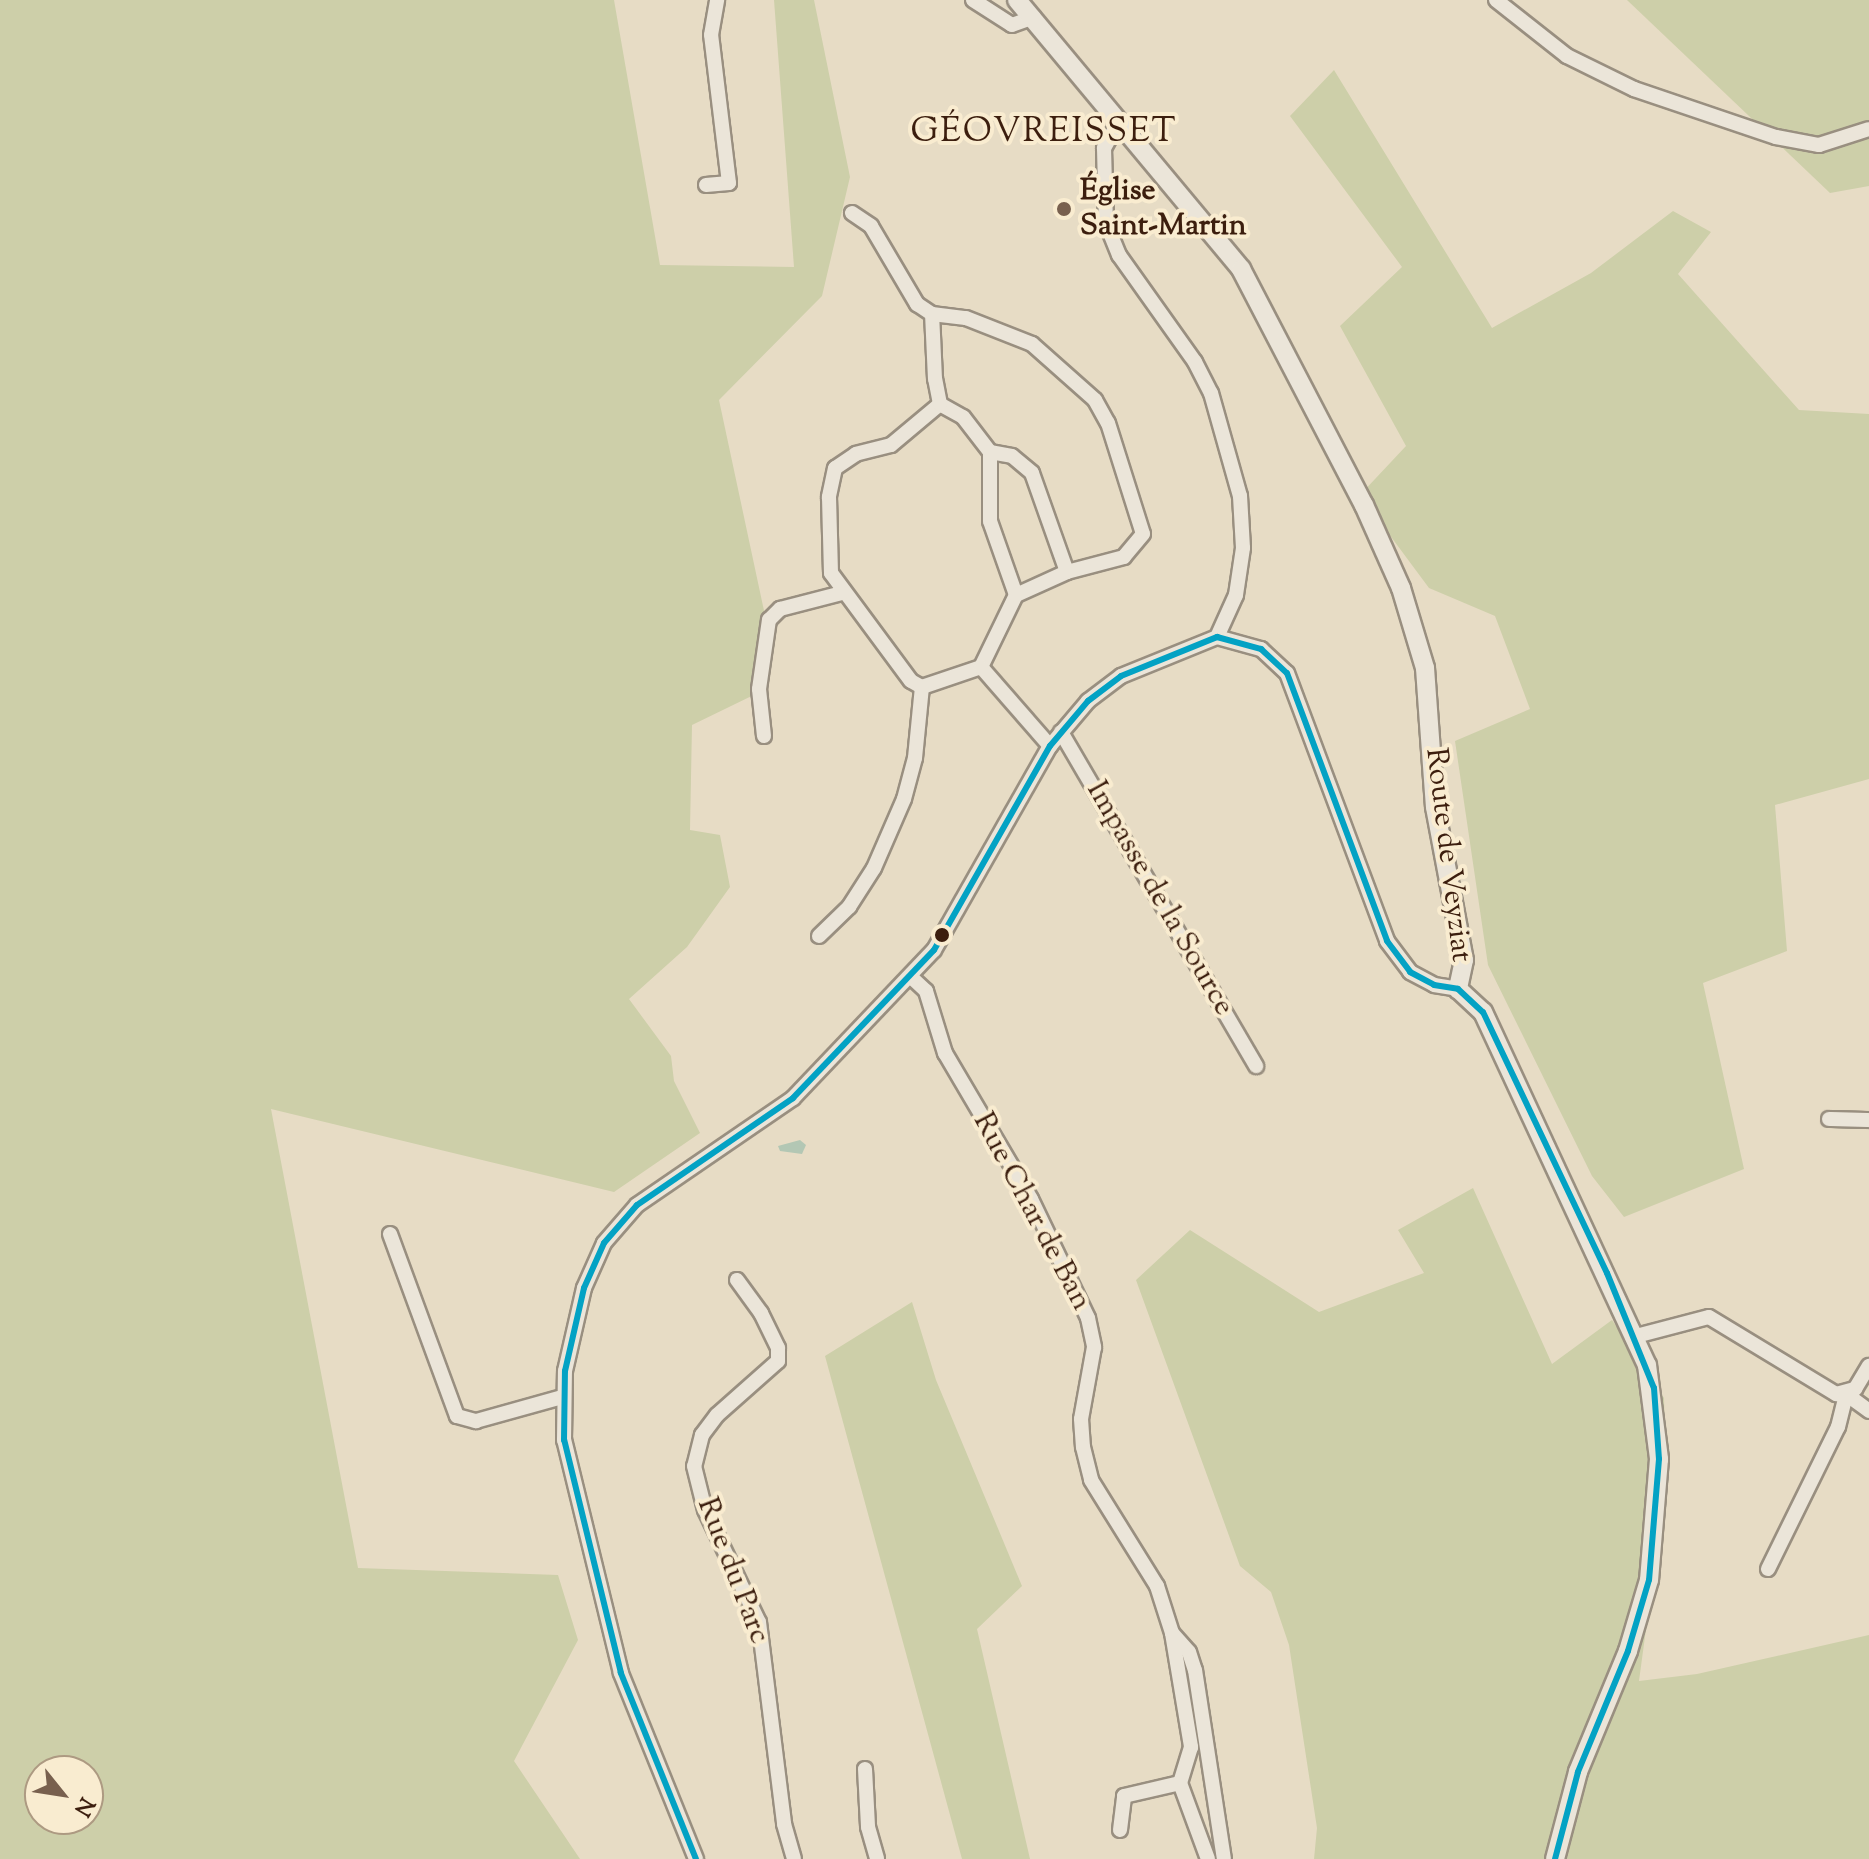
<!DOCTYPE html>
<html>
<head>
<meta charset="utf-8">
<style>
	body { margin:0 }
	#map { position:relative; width:1869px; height:1859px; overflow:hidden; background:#e7dcc5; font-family:"Sorts Mill Goudy",serif }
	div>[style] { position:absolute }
	.green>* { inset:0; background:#cdcfa9 }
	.water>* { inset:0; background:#b3c7b4 }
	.roads { filter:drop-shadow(2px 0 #998f80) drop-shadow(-2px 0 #998f80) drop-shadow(0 2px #998f80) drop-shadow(0 -2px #998f80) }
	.minor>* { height:14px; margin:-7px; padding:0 7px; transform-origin:7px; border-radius:7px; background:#ebe5d9 }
	.tertiary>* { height:18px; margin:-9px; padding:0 9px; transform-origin:9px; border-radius:9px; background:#ebe5d9 }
	.bus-1>* { height:6px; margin:-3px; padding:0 3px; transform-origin:3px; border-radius:3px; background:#03a2c4 }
	.dots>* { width:22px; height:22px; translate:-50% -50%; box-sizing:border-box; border:4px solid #f9ecd0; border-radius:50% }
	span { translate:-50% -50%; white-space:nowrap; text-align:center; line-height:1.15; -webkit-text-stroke:8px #f9ecd0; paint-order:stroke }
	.poi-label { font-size:30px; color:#3c1e0e; font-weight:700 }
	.left { translate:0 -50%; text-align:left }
	.street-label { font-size:30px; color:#3c1e0e }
	.quarter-label { font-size:34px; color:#3c1e0e; letter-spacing:2px }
	.north { position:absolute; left:24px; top:1755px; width:80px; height:80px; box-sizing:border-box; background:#f9ecd0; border:2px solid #ad9a82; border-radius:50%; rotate:120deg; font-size:22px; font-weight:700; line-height:32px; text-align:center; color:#3c1e0e }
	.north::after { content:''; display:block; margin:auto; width:28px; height:36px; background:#78604e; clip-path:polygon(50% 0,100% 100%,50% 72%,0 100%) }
</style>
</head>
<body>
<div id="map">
	<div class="green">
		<i style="clip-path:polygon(evenodd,0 0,614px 0,660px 265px,794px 267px,774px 0,814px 0,850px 177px,822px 296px,719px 400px,766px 620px,768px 688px,692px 725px,690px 830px,720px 835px,730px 887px,687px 947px,629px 999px,671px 1056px,674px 1081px,700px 1133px,614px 1192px,271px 1109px,358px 1568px,558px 1575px,578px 1640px,514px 1761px,580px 1859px,0 1859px,0 0,40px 1771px,88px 1771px,88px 1819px,40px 1819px,40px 1771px)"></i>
		<i style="clip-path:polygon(1627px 0,1869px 0,1869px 186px,1830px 193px)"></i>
		<i style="clip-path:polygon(1334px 70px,1492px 328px,1591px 273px,1673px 211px,1711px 232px,1678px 274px,1799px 410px,1869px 414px,1869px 779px,1775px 805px,1787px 951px,1703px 983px,1744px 1169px,1624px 1217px,1592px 1176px,1488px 965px,1455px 741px,1530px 709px,1495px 616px,1429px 588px,1360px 495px,1406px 446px,1340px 326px,1402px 267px,1290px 116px)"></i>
		<i style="clip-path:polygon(1473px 1188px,1552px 1364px,1612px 1320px,1664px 1398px,1666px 1481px,1639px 1681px,1697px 1674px,1869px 1635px,1869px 1859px,1314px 1859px,1317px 1828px,1289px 1645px,1271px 1592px,1240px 1566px,1136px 1280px,1190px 1230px,1319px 1312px,1424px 1273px,1398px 1230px)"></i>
		<i style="clip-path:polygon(912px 1302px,936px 1380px,1022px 1586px,977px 1629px,1030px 1859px,962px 1859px,825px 1356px)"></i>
	</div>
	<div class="water">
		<i style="clip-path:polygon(800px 1140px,806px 1145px,802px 1154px,780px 1151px,778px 1146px)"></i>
	</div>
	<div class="roads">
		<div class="minor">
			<i style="left:973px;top:0;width:46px;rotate:32.7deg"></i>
			<i style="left:1012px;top:25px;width:23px;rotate:-20deg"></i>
			<i style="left:1496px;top:0;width:90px;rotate:38.3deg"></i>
			<i style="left:1567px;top:56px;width:75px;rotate:26.2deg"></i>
			<i style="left:1634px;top:89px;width:150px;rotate:18.7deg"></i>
			<i style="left:1776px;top:137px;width:44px;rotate:10.5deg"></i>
			<i style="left:1819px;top:145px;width:52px;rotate:-17.7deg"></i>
			<i style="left:1118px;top:123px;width:29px;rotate:119deg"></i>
			<i style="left:1104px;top:148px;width:75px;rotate:88.5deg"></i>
			<i style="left:1106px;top:223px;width:35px;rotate:68deg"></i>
			<i style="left:1119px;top:255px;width:131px;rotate:54.6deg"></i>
			<i style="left:1195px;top:362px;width:35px;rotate:63deg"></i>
			<i style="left:1211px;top:393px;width:107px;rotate:74.3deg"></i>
			<i style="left:1240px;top:496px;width:52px;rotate:86.7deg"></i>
			<i style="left:1243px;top:548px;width:48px;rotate:98.5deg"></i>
			<i style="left:1236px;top:595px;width:46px;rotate:114.3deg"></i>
			<i style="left:706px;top:185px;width:23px;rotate:-5deg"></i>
			<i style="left:729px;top:183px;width:149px;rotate:-96.9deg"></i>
			<i style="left:711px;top:35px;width:36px;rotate:-80deg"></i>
			<i style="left:852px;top:213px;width:23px;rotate:34deg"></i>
			<i style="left:871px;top:226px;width:91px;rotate:59.5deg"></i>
			<i style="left:917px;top:304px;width:18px;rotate:34deg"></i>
			<i style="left:940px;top:404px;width:64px;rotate:140.1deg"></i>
			<i style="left:891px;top:445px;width:36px;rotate:166deg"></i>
			<i style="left:856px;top:454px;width:25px;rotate:146deg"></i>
			<i style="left:835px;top:468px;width:30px;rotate:102deg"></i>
			<i style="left:829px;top:497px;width:76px;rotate:88.5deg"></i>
			<i style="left:831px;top:573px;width:134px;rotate:53.5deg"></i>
			<i style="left:911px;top:681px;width:13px;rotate:29deg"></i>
			<i style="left:922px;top:687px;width:62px;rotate:-18.7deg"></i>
			<i style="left:981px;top:667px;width:80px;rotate:-64.1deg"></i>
			<i style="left:1016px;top:595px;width:78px;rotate:-109.4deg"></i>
			<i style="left:990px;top:521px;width:69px;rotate:-90deg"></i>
			<i style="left:990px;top:452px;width:44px;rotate:-127.6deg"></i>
			<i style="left:963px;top:417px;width:26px;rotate:-151deg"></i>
			<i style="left:940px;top:404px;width:25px;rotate:-101deg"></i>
			<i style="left:935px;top:379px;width:65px;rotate:-92.6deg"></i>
			<i style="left:932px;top:314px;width:34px;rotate:7deg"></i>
			<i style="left:966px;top:318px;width:71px;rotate:21.5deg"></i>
			<i style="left:1032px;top:344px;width:84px;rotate:41.6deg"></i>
			<i style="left:1095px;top:400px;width:26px;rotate:61deg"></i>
			<i style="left:1108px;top:423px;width:116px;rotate:72.5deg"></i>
			<i style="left:1143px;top:534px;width:30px;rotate:130deg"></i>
			<i style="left:1124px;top:557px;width:59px;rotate:165.3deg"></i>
			<i style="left:1067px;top:572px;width:56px;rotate:155.7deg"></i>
			<i style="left:990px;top:452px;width:22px;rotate:10deg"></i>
			<i style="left:1012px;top:456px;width:26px;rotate:40deg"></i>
			<i style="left:1032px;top:473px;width:105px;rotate:70.5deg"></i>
			<i style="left:1217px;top:637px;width:46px;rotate:15.3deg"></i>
			<i style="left:1261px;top:649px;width:35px;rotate:43deg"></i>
			<i style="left:1287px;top:673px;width:286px;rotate:69.5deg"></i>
			<i style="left:1387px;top:941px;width:39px;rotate:53deg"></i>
			<i style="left:1410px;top:972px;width:27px;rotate:28deg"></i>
			<i style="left:1434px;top:985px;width:24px;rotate:9deg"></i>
			<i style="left:981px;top:667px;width:105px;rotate:48.9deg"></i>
			<i style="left:1061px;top:732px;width:387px;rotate:59.7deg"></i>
			<i style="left:764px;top:736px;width:47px;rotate:-96.1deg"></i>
			<i style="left:759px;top:689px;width:70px;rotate:-81.8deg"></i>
			<i style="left:769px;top:620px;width:16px;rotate:-45deg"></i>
			<i style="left:780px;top:609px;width:64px;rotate:-14.5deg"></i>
			<i style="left:819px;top:936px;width:42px;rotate:-44deg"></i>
			<i style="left:849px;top:907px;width:46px;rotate:-57.3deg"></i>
			<i style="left:874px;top:868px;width:75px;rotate:-66.5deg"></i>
			<i style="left:904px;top:799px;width:42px;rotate:-75deg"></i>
			<i style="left:915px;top:758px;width:71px;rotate:-84.4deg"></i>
			<i style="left:910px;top:976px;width:22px;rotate:43deg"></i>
			<i style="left:926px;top:991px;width:65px;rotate:73deg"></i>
			<i style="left:945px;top:1053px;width:169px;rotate:59.5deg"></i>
			<i style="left:1031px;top:1199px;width:132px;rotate:64.4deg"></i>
			<i style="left:1088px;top:1318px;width:30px;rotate:78deg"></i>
			<i style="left:1094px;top:1347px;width:73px;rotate:100.2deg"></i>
			<i style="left:1081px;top:1419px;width:28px;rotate:86deg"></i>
			<i style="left:1083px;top:1447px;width:34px;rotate:76deg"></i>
			<i style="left:1091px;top:1480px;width:125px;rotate:58.1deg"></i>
			<i style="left:1157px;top:1586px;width:49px;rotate:72.3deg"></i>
			<i style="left:1172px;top:1633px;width:116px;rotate:80.5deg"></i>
			<i style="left:1191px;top:1747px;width:38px;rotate:107deg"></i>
			<i style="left:1180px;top:1783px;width:81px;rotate:69.8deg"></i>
			<i style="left:1829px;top:1119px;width:40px;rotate:1.4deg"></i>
			<i style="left:390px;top:1234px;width:194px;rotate:69.8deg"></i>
			<i style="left:457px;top:1416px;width:20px;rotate:15deg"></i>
			<i style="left:476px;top:1421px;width:89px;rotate:-15.6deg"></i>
			<i style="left:737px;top:1280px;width:41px;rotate:54deg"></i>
			<i style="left:761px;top:1313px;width:39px;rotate:64deg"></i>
			<i style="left:778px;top:1348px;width:13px;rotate:90deg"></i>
			<i style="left:778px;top:1361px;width:81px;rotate:138.5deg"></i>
			<i style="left:717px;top:1415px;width:25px;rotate:127deg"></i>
			<i style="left:702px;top:1435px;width:32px;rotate:104deg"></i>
			<i style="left:694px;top:1466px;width:45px;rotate:76deg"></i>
			<i style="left:705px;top:1510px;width:124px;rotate:64.3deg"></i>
			<i style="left:759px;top:1622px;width:204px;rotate:82.9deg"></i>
			<i style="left:784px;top:1824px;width:36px;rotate:74deg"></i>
			<i style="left:1636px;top:1336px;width:75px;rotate:-14.6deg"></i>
			<i style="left:1709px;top:1317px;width:149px;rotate:31.2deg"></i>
			<i style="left:1836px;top:1394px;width:20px;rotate:-15deg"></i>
			<i style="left:1855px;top:1389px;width:27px;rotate:-59deg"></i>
			<i style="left:1768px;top:1569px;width:158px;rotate:-63.8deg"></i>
			<i style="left:1838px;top:1427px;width:34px;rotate:-76deg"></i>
			<i style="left:1846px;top:1394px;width:29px;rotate:36deg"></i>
			<i style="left:1172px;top:1633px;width:25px;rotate:48deg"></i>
			<i style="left:1189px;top:1652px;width:19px;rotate:72deg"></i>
			<i style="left:1195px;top:1670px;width:191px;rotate:81.3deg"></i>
			<i style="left:865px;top:1769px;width:58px;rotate:87deg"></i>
			<i style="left:868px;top:1827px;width:33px;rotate:74deg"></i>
			<i style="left:1120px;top:1830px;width:34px;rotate:-83deg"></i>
			<i style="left:1124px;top:1796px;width:57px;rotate:-13.1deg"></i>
			<i style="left:696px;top:1859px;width:201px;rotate:-112deg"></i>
			<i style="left:621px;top:1673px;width:240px;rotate:-103.7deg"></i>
			<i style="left:564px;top:1440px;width:69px;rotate:-89.2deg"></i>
			<i style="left:565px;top:1371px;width:85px;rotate:-77.1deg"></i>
			<i style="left:584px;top:1288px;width:49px;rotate:-66deg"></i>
			<i style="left:604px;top:1243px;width:50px;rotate:-49deg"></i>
			<i style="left:637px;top:1205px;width:189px;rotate:-34.4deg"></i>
			<i style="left:793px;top:1098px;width:204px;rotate:-46.4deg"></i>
			<i style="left:934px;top:950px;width:235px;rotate:-60.4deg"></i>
			<i style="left:1050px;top:746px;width:59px;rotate:-49.8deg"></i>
			<i style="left:1088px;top:701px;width:41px;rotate:-37.1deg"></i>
			<i style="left:1121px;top:676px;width:104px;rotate:-22.1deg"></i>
		</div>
		<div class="tertiary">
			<i style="left:1017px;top:0;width:350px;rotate:50.2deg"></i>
			<i style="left:1241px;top:269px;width:266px;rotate:62.5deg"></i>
			<i style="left:1364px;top:505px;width:91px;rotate:66deg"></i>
			<i style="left:1401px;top:588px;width:84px;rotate:73.3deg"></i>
			<i style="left:1425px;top:668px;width:139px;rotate:85.9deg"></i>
			<i style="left:1435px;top:807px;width:156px;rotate:79.3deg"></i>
			<i style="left:1464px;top:960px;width:30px;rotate:102deg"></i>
			<i style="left:1458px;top:989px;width:34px;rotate:43deg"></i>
			<i style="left:1483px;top:1012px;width:389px;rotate:65.1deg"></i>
			<i style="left:1647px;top:1365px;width:95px;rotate:82.7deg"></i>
			<i style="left:1659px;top:1459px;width:121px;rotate:94.7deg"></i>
			<i style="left:1649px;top:1580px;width:74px;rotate:106.5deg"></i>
			<i style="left:1628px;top:1651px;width:131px;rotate:112.5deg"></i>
			<i style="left:1578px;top:1772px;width:90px;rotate:104.8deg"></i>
		</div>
	</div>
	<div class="bus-1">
		<i style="left:696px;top:1859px;width:201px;rotate:-112deg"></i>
		<i style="left:621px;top:1673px;width:240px;rotate:-103.7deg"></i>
		<i style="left:564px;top:1440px;width:69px;rotate:-89.2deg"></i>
		<i style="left:565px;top:1371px;width:85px;rotate:-77.1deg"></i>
		<i style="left:584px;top:1288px;width:49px;rotate:-66deg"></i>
		<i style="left:604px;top:1243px;width:50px;rotate:-49deg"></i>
		<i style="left:637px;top:1205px;width:189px;rotate:-34.4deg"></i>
		<i style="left:793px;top:1098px;width:204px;rotate:-46.4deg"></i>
		<i style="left:934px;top:950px;width:235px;rotate:-60.4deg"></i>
		<i style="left:1050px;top:746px;width:59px;rotate:-49.8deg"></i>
		<i style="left:1088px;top:701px;width:41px;rotate:-37.1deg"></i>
		<i style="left:1121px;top:676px;width:104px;rotate:-22.1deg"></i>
		<i style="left:1217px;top:637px;width:46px;rotate:15.3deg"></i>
		<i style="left:1261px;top:649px;width:35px;rotate:43deg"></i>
		<i style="left:1287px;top:673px;width:286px;rotate:69.5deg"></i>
		<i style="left:1387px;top:941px;width:39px;rotate:53deg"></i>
		<i style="left:1410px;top:972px;width:27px;rotate:28deg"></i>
		<i style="left:1434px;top:985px;width:24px;rotate:9deg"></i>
		<i style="left:1458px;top:989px;width:34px;rotate:43deg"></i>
		<i style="left:1483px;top:1012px;width:289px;rotate:64.6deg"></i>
		<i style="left:1607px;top:1273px;width:124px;rotate:67.8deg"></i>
		<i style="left:1654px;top:1388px;width:71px;rotate:86deg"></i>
		<i style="left:1659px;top:1459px;width:121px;rotate:94.7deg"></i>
		<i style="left:1649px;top:1580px;width:74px;rotate:106.5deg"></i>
		<i style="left:1628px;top:1651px;width:131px;rotate:112.5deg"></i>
		<i style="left:1578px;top:1772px;width:90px;rotate:104.8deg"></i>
	</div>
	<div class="dots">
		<i style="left:1064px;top:209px;background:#78604e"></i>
		<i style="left:942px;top:935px;background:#3c1e0e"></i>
	</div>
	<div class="poi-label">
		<span class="left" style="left:1080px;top:209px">Église<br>Saint-Martin</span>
	</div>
	<div class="street-label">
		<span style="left:1447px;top:855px;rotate:83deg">Route de Veyziat</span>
		<span style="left:1159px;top:899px;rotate:60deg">Impasse de la Source</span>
		<span style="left:1031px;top:1212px;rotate:62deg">Rue Char de Ban</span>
		<span style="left:732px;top:1571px;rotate:69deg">Rue du Parc</span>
	</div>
	<div class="quarter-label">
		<span style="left:1044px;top:133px">GÉOVREISSET</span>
	</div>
	<div class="north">N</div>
</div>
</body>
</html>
